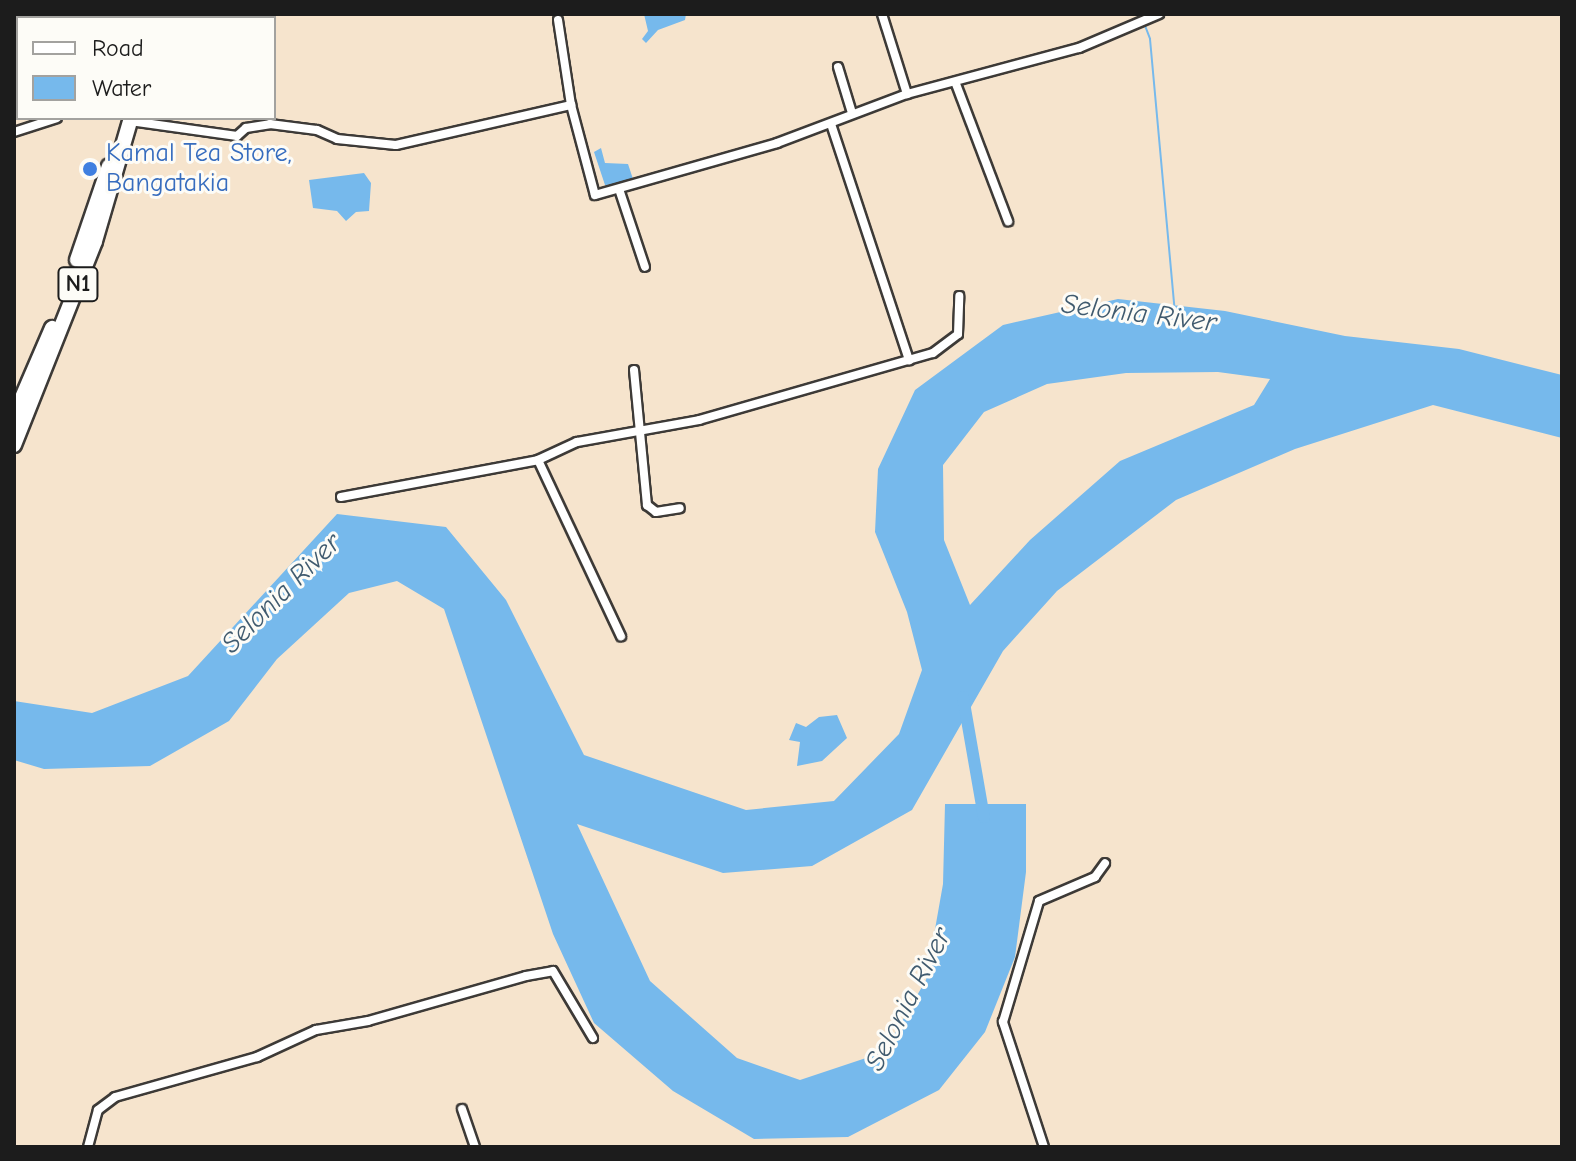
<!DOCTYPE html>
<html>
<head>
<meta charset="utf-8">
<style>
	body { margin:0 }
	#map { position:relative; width:1576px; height:1161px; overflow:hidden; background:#f6e4cd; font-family:"Comic Neue",sans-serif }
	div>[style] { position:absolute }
	.water>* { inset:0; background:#76b9ec }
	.stream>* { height:2px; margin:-1px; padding:0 1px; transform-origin:1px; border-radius:1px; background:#76b9ec }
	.river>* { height:12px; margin:-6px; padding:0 6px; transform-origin:6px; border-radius:6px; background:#76b9ec }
	.roads { filter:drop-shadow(2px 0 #3d3a37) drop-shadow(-2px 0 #3d3a37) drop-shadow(0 2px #3d3a37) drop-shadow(0 -2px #3d3a37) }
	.street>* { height:8px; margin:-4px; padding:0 4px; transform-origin:4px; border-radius:4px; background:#fff }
	.highway>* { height:14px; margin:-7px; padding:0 7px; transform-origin:7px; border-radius:7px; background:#fff }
	.dots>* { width:22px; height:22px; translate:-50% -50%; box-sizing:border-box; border:4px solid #fdfcf7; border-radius:50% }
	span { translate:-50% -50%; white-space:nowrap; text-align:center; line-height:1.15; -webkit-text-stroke:6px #fdfcf7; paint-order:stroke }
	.shield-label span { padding:2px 6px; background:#fdfcf7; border:2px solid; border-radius:6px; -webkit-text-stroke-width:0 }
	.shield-label { font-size:24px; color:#1c1c1c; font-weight:700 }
	.shop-label { font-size:26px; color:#366cbe }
	.left { translate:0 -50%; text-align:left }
	.water-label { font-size:28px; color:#405b6f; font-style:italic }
	.frame { position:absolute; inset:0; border:16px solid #1c1c1c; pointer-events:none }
	.legend { position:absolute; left:16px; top:16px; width:260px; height:104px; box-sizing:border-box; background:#fdfcf7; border:2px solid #a3a29f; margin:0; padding:10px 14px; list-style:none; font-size:24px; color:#1c1c1c }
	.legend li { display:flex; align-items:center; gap:16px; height:40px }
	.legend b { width:40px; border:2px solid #a3a29f }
</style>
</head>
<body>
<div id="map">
	<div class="water">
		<i style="clip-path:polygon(644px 14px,686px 14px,685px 20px,658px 30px,646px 43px,642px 39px,648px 31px)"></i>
		<i style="clip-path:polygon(601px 148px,605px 163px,628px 164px,633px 179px,628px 184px,605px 185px,594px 152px)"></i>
		<i style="clip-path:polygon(364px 173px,371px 183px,369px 211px,356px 212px,346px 221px,337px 211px,313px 208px,309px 180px)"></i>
		<i style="clip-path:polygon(evenodd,1118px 299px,1225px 311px,1345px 336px,1459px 349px,1562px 375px,1562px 438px,1433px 405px,1295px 449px,1176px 500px,1057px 591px,1003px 651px,912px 810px,812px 866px,723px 873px,577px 824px,650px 981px,737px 1058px,800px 1080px,884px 1052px,926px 980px,943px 884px,945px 804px,1026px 804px,1026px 872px,1015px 957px,985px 1032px,939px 1090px,848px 1137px,754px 1139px,673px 1091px,594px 1023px,553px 934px,444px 609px,397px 581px,349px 593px,277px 659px,229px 721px,150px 766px,44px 769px,14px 760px,14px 701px,92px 713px,188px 676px,337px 514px,446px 527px,506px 600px,584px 755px,746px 810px,834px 801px,899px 734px,922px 670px,907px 612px,875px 532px,878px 469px,915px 390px,1003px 325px,1118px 299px,1218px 372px,1270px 379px,1254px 405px,1120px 461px,1030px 540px,970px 605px,944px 540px,943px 465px,984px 412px,1047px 384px,1126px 373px,1218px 372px)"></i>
		<i style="clip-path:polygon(837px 715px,847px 738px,822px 761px,797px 766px,800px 742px,789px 740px,796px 723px,806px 727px,819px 717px)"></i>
	</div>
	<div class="stream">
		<i style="left:1144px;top:23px;width:17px;rotate:69deg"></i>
		<i style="left:1150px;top:39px;width:267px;rotate:84.8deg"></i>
	</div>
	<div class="river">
		<i style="left:963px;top:697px;width:122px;rotate:80.1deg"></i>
	</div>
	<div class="roads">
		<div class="street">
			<i style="left:882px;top:14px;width:84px;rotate:72.6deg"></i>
			<i style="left:558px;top:20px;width:86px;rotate:81.3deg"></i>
			<i style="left:571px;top:105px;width:93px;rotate:75.1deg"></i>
			<i style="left:595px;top:195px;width:189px;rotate:-15.9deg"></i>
			<i style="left:777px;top:143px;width:139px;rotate:-20.7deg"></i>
			<i style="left:907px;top:94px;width:178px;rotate:-15deg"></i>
			<i style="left:1079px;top:48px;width:87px;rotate:-23deg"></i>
			<i style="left:838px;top:67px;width:48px;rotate:73.1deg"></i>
			<i style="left:956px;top:84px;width:147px;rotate:69.2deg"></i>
			<i style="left:130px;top:121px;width:108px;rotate:8deg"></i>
			<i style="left:237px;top:136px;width:12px;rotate:-42deg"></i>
			<i style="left:246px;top:128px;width:24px;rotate:-9deg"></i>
			<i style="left:270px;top:124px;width:47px;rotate:7.3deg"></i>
			<i style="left:317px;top:130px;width:22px;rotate:24deg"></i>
			<i style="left:337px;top:139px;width:59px;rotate:5.8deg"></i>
			<i style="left:396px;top:145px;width:180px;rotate:-12.9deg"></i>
			<i style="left:831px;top:124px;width:249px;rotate:71.7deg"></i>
			<i style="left:14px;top:132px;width:45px;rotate:-18deg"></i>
			<i style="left:619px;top:189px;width:82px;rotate:71.6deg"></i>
			<i style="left:634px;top:370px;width:136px;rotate:84.5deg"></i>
			<i style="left:647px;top:505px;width:11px;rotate:38deg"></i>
			<i style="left:656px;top:512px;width:24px;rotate:-9deg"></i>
			<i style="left:538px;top:460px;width:195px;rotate:64.8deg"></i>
			<i style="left:341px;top:497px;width:200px;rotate:-10.6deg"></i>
			<i style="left:538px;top:460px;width:43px;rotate:-24.8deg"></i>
			<i style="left:577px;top:442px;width:124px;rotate:-10.2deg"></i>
			<i style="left:699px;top:420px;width:243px;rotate:-16deg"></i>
			<i style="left:933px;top:353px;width:31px;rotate:-37deg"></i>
			<i style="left:958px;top:334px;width:38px;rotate:-88deg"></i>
			<i style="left:462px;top:1109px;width:40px;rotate:71.1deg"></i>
			<i style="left:88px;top:1147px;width:38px;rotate:-75deg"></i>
			<i style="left:98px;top:1110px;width:21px;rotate:-37deg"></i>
			<i style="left:115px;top:1097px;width:148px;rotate:-15.7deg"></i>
			<i style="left:257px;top:1057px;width:65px;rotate:-24.6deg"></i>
			<i style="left:316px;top:1030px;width:53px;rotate:-9.8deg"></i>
			<i style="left:368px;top:1021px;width:164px;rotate:-15.9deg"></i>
			<i style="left:526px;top:976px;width:27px;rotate:-10deg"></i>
			<i style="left:553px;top:971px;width:78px;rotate:59.2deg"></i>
			<i style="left:1044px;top:1147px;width:132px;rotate:-108.2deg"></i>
			<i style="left:1003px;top:1022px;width:126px;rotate:-73.4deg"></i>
			<i style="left:1039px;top:901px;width:61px;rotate:-23.2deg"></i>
			<i style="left:1095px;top:877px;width:17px;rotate:-54deg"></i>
		</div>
		<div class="highway">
			<i style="left:146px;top:18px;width:4px;rotate:-76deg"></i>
			<i style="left:77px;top:260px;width:99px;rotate:-71.2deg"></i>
			<i style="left:14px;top:416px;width:96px;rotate:-66.6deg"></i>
			<i style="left:14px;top:445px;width:219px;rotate:-68.3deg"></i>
			<i style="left:95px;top:241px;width:128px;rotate:-73.7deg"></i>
		</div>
	</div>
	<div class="dots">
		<i style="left:90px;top:169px;background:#3f7fe0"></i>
	</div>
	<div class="shield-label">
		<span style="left:78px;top:284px">N1</span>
	</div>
	<div class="shop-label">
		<span class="left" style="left:106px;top:169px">Kamal Tea Store,<br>Bangatakia</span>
	</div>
	<div class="water-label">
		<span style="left:1139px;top:313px;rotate:7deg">Selonia River</span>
		<span style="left:281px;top:593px;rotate:-45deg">Selonia River</span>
		<span style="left:908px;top:999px;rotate:-63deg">Selonia River</span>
	</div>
	<div class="frame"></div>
	<ul class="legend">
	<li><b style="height:10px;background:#fff"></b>Road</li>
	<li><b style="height:22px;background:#76b9ec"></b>Water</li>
	</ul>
</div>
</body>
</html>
